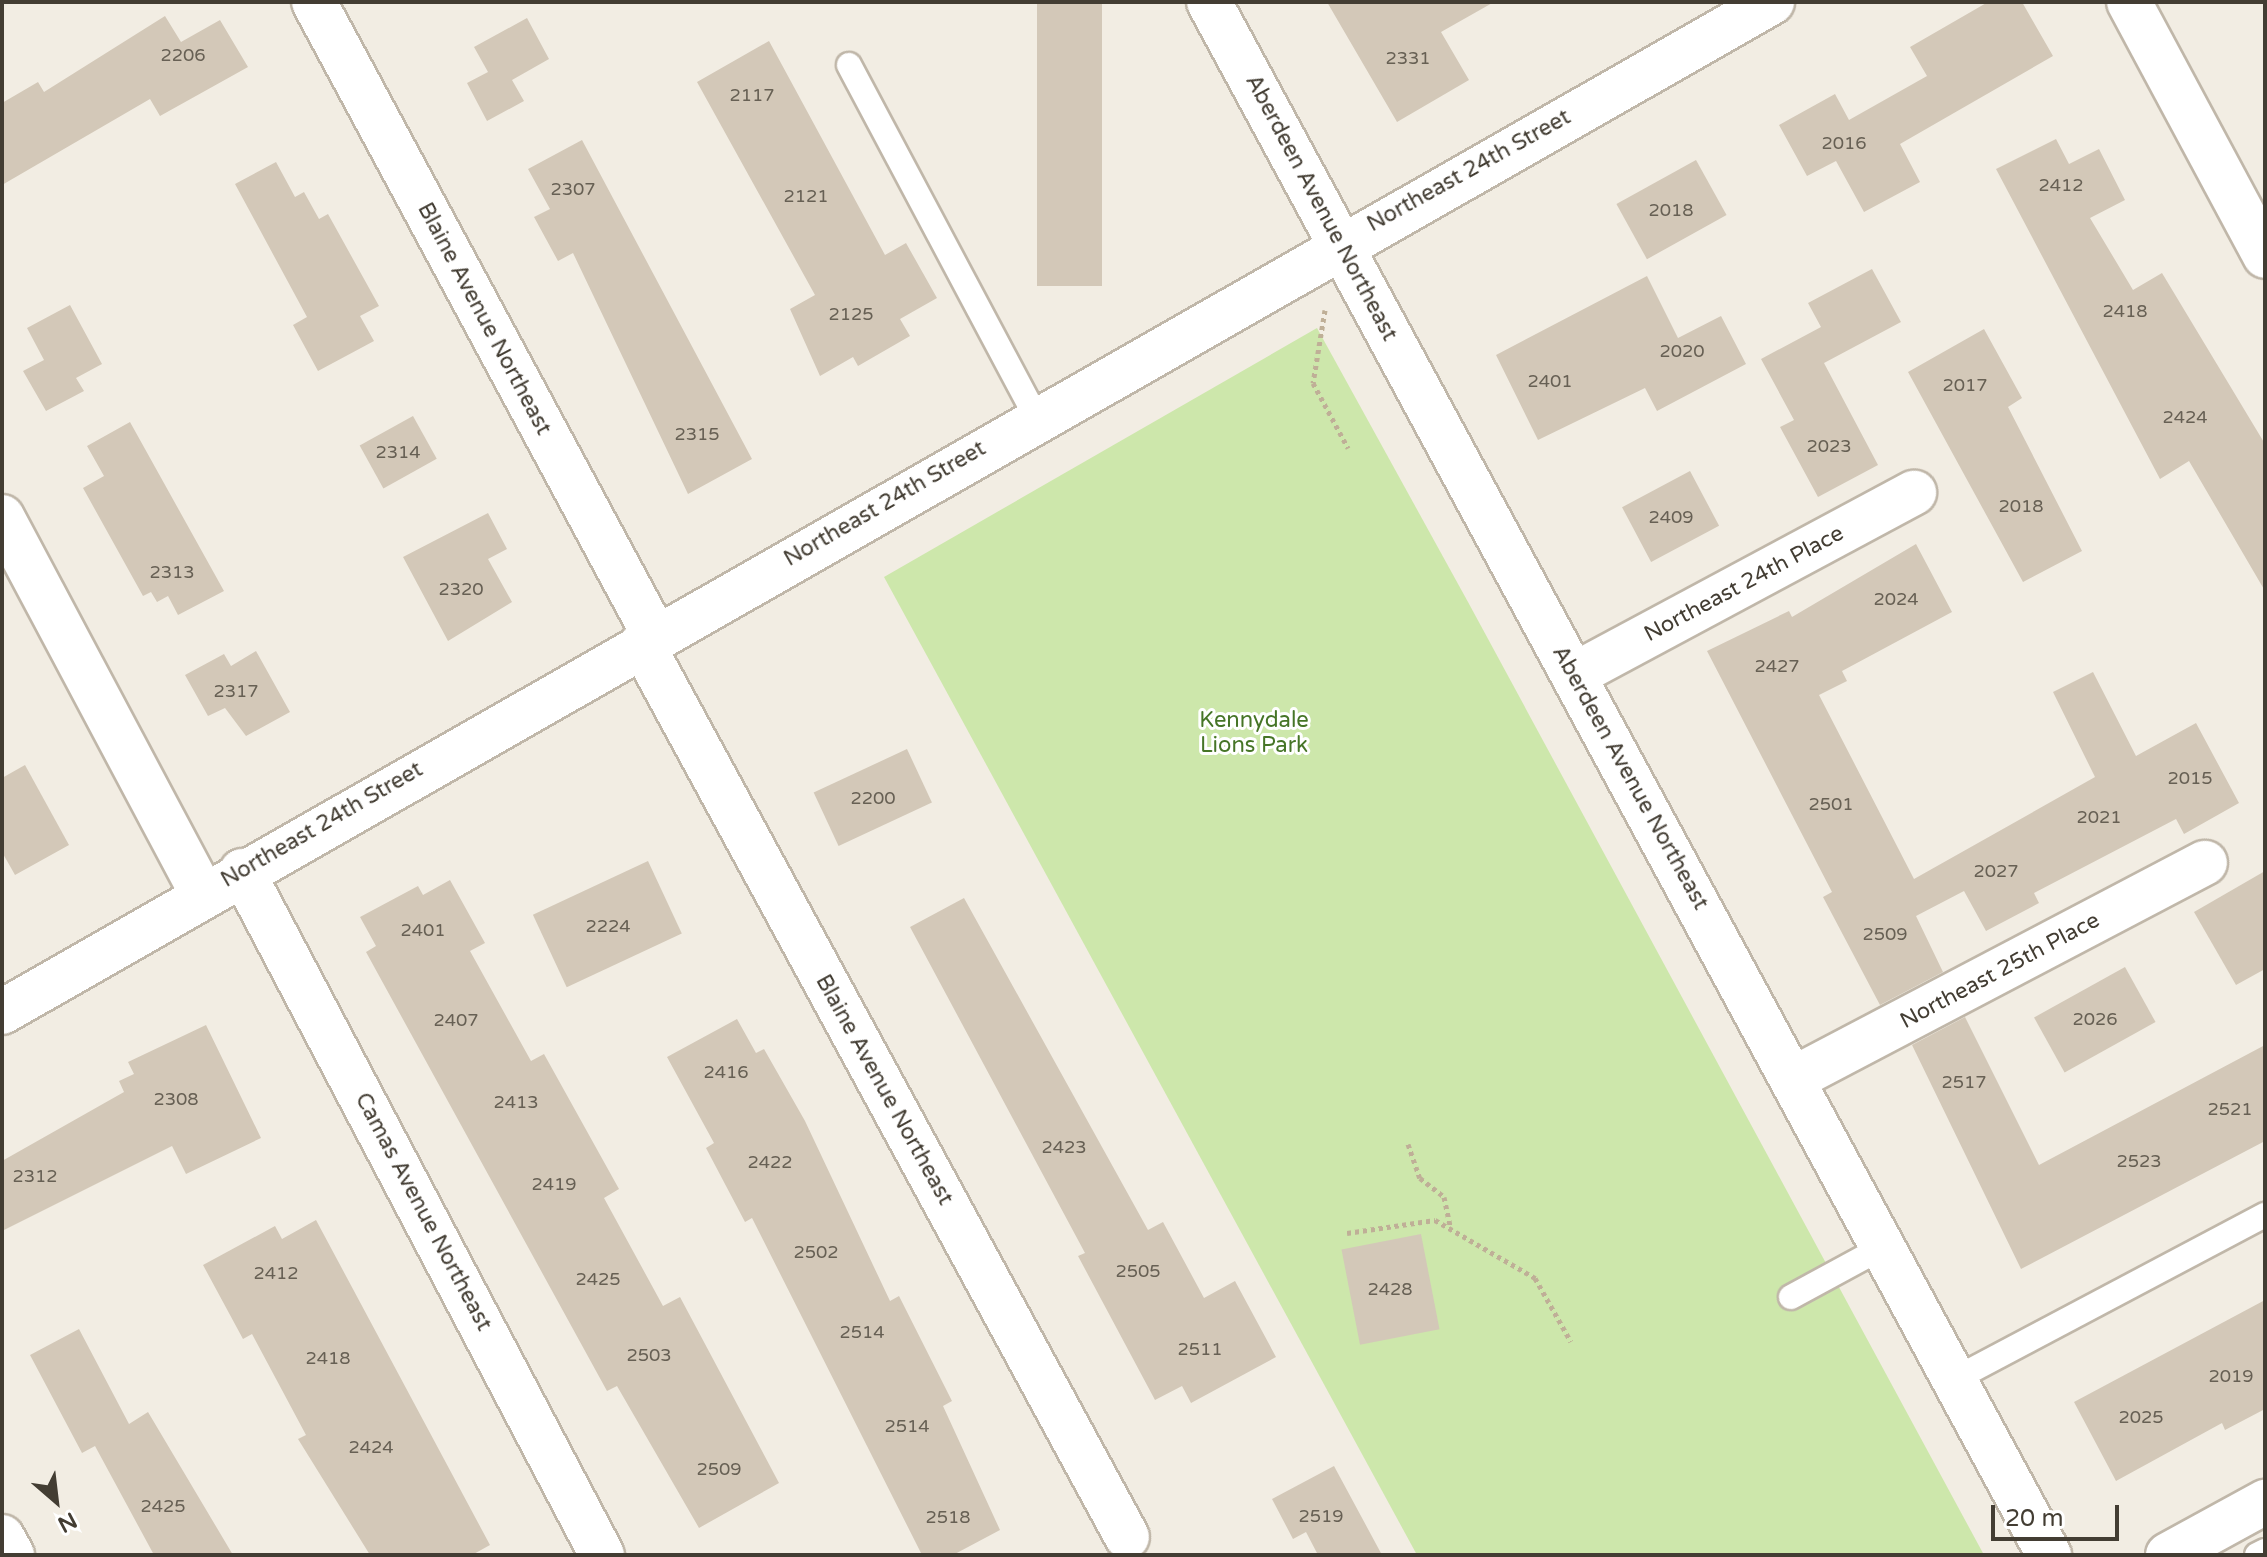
<!DOCTYPE html>
<html>
<head>
<meta charset="utf-8">
<style>
	body { margin:0 }
	#map { position:relative; width:2267px; height:1557px; overflow:hidden; background:#f2ede3; font-family:"Varela Round",sans-serif }
	div>[style] { position:absolute }
	.green>* { inset:0; background:#cde7ab }
	.building>* { inset:0; background:#d3c8b8; transform-origin:0 0 }
	.path>* { height:5px; margin-top:-2.5px; transform-origin:0; background:repeating-linear-gradient(90deg,#bfaf97 0 4px,transparent 0 8px) }
	.roads { filter:drop-shadow(2px 0 #c0b7a9) drop-shadow(-2px 0 #c0b7a9) drop-shadow(0 2px #c0b7a9) drop-shadow(0 -2px #c0b7a9) }
	.service>* { height:24px; margin:-12px; padding:0 12px; transform-origin:12px; border-radius:12px; background:#fff }
	.minor>* { height:44px; margin:-22px; padding:0 22px; transform-origin:22px; border-radius:22px; background:#fff }
	.tertiary>* { height:44px; margin:-22px; padding:0 22px; transform-origin:22px; border-radius:22px; background:#fff }
	span { translate:-50% -50%; white-space:nowrap; text-align:center; line-height:1.15; -webkit-text-stroke:6px #fff; paint-order:stroke }
	.number-label { font-size:18px; color:#676054 }
	.number-label span { -webkit-text-stroke-width:0 }
	.street-label { font-size:22px; color:#433d33 }
	.park-label { font-size:22px; color:#467527 }
	.frame { position:absolute; inset:0; border:4px solid #433d33; pointer-events:none }
	.north { position:absolute; left:16px; top:1461px; width:80px; height:80px; -webkit-text-stroke:6px #fff; paint-order:stroke; rotate:152deg; font-size:22px; font-weight:700; line-height:32px; text-align:center; color:#433d33 }
	.north::after { content:''; display:block; margin:auto; width:28px; height:36px; background:#433d33; clip-path:polygon(50% 0,100% 100%,50% 72%,0 100%) }
	.scale { position:absolute; left:1991px; top:1505px; width:128px; height:36px; box-sizing:border-box; border:4px solid #433d33; border-top:0; padding-left:10px; font-size:24px; line-height:28px; white-space:nowrap; color:#433d33; -webkit-text-stroke:6px #fff; paint-order:stroke }
</style>
</head>
<body>
<div id="map">
	<div class="green">
		<i style="clip-path:polygon(1317px 328px,1468px 602px,1984px 1555px,1417px 1555px,884px 577px)"></i>
	</div>
	<div class="building">
		<i style="left:1037px;top:2px;width:65px;height:284px"></i>
		<i style="clip-path:polygon(1327px 2px,1494px 2px,1441px 32px,1469px 80px,1397px 122px)"></i>
		<i style="clip-path:polygon(1988px 2px,2022px 2px,2053px 56px,1900px 144px,1920px 182px,1864px 212px,1836px 161px,1807px 176px,1779px 125px,1835px 94px,1849px 120px,1927px 76px,1910px 47px)"></i>
		<i style="clip-path:polygon(165px 16px,181px 42px,220px 20px,248px 67px,160px 116px,150px 99px,2px 185px,2px 103px,38px 82px,44px 92px)"></i>
		<i style="clip-path:polygon(527px 18px,549px 59px,512px 80px,524px 101px,487px 121px,467px 83px,488px 72px,474px 47px)"></i>
		<i style="clip-path:polygon(769px 41px,885px 255px,906px 243px,937px 298px,900px 319px,910px 336px,858px 366px,853px 357px,820px 376px,790px 309px,815px 295px,697px 82px)"></i>
		<i style="clip-path:polygon(2056px 139px,2069px 164px,2099px 149px,2125px 200px,2090px 218px,2133px 290px,2162px 273px,2265px 444px,2265px 591px,2189px 461px,2160px 479px,1996px 169px)"></i>
		<i style="clip-path:polygon(582px 140px,752px 459px,688px 494px,573px 253px,558px 261px,534px 217px,550px 209px,528px 169px)"></i>
		<i style="left:1696px;top:160px;width:63px;height:91px;rotate:61deg"></i>
		<i style="clip-path:polygon(276px 162px,295px 197px,304px 192px,319px 219px,328px 214px,379px 306px,360px 316px,374px 341px,318px 371px,293px 325px,307px 317px,235px 184px)"></i>
		<i style="clip-path:polygon(1872px 269px,1901px 322px,1824px 363px,1878px 465px,1818px 497px,1780px 427px,1794px 420px,1761px 359px,1821px 327px,1808px 303px)"></i>
		<i style="clip-path:polygon(1647px 276px,1678px 338px,1721px 316px,1746px 364px,1657px 411px,1645px 388px,1538px 440px,1496px 355px)"></i>
		<i style="clip-path:polygon(70px 305px,102px 364px,76px 378px,84px 391px,46px 411px,23px 371px,44px 360px,27px 328px)"></i>
		<i style="clip-path:polygon(1984px 329px,2022px 398px,2008px 407px,2082px 551px,2023px 582px,1908px 372px)"></i>
		<i style="left:413px;top:416px;width:49px;height:61px;rotate:61deg"></i>
		<i style="clip-path:polygon(130px 422px,224px 591px,178px 615px,168px 596px,157px 602px,151px 592px,143px 596px,83px 488px,104px 476px,87px 446px)"></i>
		<i style="left:1690px;top:471px;width:62px;height:77px;rotate:62deg"></i>
		<i style="clip-path:polygon(488px 513px,507px 549px,488px 559px,512px 602px,448px 641px,403px 557px)"></i>
		<i style="clip-path:polygon(1916px 544px,1952px 612px,1842px 671px,1847px 681px,1819px 695px,1914px 879px,2095px 777px,2053px 692px,2093px 672px,2136px 756px,2196px 723px,2239px 803px,2184px 834px,2176px 819px,2034px 893px,2039px 903px,1986px 931px,1964px 891px,1916px 916px,1943px 972px,1880px 1005px,1823px 897px,1832px 892px,1707px 651px,1789px 611px,1792px 617px)"></i>
		<i style="clip-path:polygon(256px 651px,290px 712px,246px 736px,225px 708px,208px 716px,185px 675px,224px 654px,231px 666px)"></i>
		<i style="left:907px;top:749px;width:59px;height:103px;rotate:65deg"></i>
		<i style="clip-path:polygon(25px 765px,69px 845px,15px 875px,2px 852px,2px 778px)"></i>
		<i style="left:648px;top:861px;width:80px;height:127px;rotate:65deg"></i>
		<i style="clip-path:polygon(2265px 871px,2265px 969px,2236px 985px,2194px 912px)"></i>
		<i style="clip-path:polygon(450px 880px,485px 943px,470px 951px,531px 1061px,544px 1054px,619px 1189px,604px 1198px,663px 1306px,680px 1297px,779px 1483px,699px 1528px,617px 1386px,607px 1391px,366px 952px,376px 946px,360px 917px,418px 886px,423px 895px)"></i>
		<i style="clip-path:polygon(964px 898px,1148px 1230px,1163px 1222px,1204px 1298px,1235px 1281px,1276px 1357px,1191px 1403px,1182px 1386px,1155px 1400px,1078px 1256px,1085px 1253px,910px 927px)"></i>
		<i style="left:2125px;top:967px;width:63px;height:104px;rotate:61deg"></i>
		<i style="clip-path:polygon(1965px 1017px,2039px 1165px,2265px 1045px,2265px 1141px,2021px 1269px,1912px 1045px)"></i>
		<i style="clip-path:polygon(737px 1019px,756px 1053px,764px 1049px,805px 1121px,890px 1301px,899px 1296px,952px 1401px,943px 1406px,1000px 1530px,953px 1555px,922px 1555px,752px 1218px,745px 1222px,706px 1148px,714px 1143px,667px 1057px)"></i>
		<i style="clip-path:polygon(206px 1025px,261px 1138px,186px 1174px,172px 1146px,2px 1231px,2px 1161px,124px 1092px,119px 1081px,134px 1074px,128px 1062px)"></i>
		<i style="clip-path:polygon(316px 1220px,490px 1545px,472px 1555px,370px 1555px,298px 1439px,306px 1435px,252px 1334px,243px 1339px,203px 1265px,275px 1226px,282px 1239px)"></i>
		<i style="left:1421px;top:1234px;width:97px;height:81px;rotate:79deg"></i>
		<i style="clip-path:polygon(2265px 1300px,2265px 1409px,2225px 1430px,2222px 1423px,2116px 1481px,2074px 1402px)"></i>
		<i style="clip-path:polygon(79px 1329px,129px 1424px,148px 1412px,233px 1555px,154px 1555px,95px 1446px,82px 1453px,30px 1355px)"></i>
		<i style="clip-path:polygon(1334px 1466px,1382px 1555px,1318px 1555px,1306px 1532px,1293px 1539px,1272px 1499px)"></i>
	</div>
	<div class="path">
		<i style="left:1325px;top:310px;width:74px;rotate:99.3deg"></i>
		<i style="left:1313px;top:383px;width:74px;rotate:61.7deg"></i>
		<i style="left:1408px;top:1144px;width:36px;rotate:71deg"></i>
		<i style="left:1420px;top:1178px;width:31px;rotate:38deg"></i>
		<i style="left:1444px;top:1197px;width:33px;rotate:78deg"></i>
		<i style="left:1347px;top:1233px;width:89px;rotate:-8.4deg"></i>
		<i style="left:1435px;top:1220px;width:116px;rotate:30.1deg"></i>
		<i style="left:1535px;top:1278px;width:73px;rotate:60.6deg"></i>
	</div>
	<div class="roads">
		<div class="service">
			<i style="left:849px;top:65px;width:399px;rotate:62deg"></i>
			<i style="left:1791px;top:1297px;width:107px;rotate:-28.5deg"></i>
			<i style="left:1955px;top:1379px;width:351px;rotate:-27.9deg"></i>
			<i style="left:2257px;top:1555px;width:9px;rotate:-27deg"></i>
		</div>
		<div class="minor">
			<i style="left:314px;top:2px;width:720px;rotate:61.73deg"></i>
			<i style="left:2129px;top:2px;width:288px;rotate:61.8deg"></i>
			<i style="left:2px;top:517px;width:426px;rotate:62deg"></i>
			<i style="left:642px;top:644px;width:1016px;rotate:61.49deg"></i>
			<i style="left:1574px;top:675px;width:386px;rotate:-28.2deg"></i>
			<i style="left:242px;top:871px;width:773px;rotate:62.24deg"></i>
			<i style="left:2px;top:1012px;width:2038px;rotate:-29.71deg"></i>
			<i style="left:1795px;top:1078px;width:463px;rotate:-27.7deg"></i>
			<i style="left:2px;top:1537px;width:21px;rotate:61deg"></i>
			<i style="left:2168px;top:1555px;width:111px;rotate:-28.7deg"></i>
		</div>
		<div class="tertiary">
			<i style="left:1209px;top:2px;width:1766px;rotate:61.59deg"></i>
		</div>
	</div>
	<div class="number-label">
		<span style="left:183px;top:55px">2206</span>
		<span style="left:1408px;top:58px">2331</span>
		<span style="left:752px;top:95px">2117</span>
		<span style="left:1844px;top:143px">2016</span>
		<span style="left:2061px;top:185px">2412</span>
		<span style="left:573px;top:189px">2307</span>
		<span style="left:806px;top:196px">2121</span>
		<span style="left:1671px;top:210px">2018</span>
		<span style="left:2125px;top:311px">2418</span>
		<span style="left:851px;top:314px">2125</span>
		<span style="left:1682px;top:351px">2020</span>
		<span style="left:1550px;top:381px">2401</span>
		<span style="left:1965px;top:385px">2017</span>
		<span style="left:2185px;top:417px">2424</span>
		<span style="left:697px;top:434px">2315</span>
		<span style="left:1829px;top:446px">2023</span>
		<span style="left:398px;top:452px">2314</span>
		<span style="left:2021px;top:506px">2018</span>
		<span style="left:1671px;top:517px">2409</span>
		<span style="left:172px;top:572px">2313</span>
		<span style="left:461px;top:589px">2320</span>
		<span style="left:1896px;top:599px">2024</span>
		<span style="left:1777px;top:666px">2427</span>
		<span style="left:236px;top:691px">2317</span>
		<span style="left:2190px;top:778px">2015</span>
		<span style="left:873px;top:798px">2200</span>
		<span style="left:1831px;top:804px">2501</span>
		<span style="left:2099px;top:817px">2021</span>
		<span style="left:1996px;top:871px">2027</span>
		<span style="left:608px;top:926px">2224</span>
		<span style="left:423px;top:930px">2401</span>
		<span style="left:1885px;top:934px">2509</span>
		<span style="left:2095px;top:1019px">2026</span>
		<span style="left:456px;top:1020px">2407</span>
		<span style="left:726px;top:1072px">2416</span>
		<span style="left:1964px;top:1082px">2517</span>
		<span style="left:176px;top:1099px">2308</span>
		<span style="left:516px;top:1102px">2413</span>
		<span style="left:2230px;top:1109px">2521</span>
		<span style="left:1064px;top:1147px">2423</span>
		<span style="left:2139px;top:1161px">2523</span>
		<span style="left:770px;top:1162px">2422</span>
		<span style="left:35px;top:1176px">2312</span>
		<span style="left:554px;top:1184px">2419</span>
		<span style="left:816px;top:1252px">2502</span>
		<span style="left:1138px;top:1271px">2505</span>
		<span style="left:276px;top:1273px">2412</span>
		<span style="left:598px;top:1279px">2425</span>
		<span style="left:1390px;top:1289px">2428</span>
		<span style="left:862px;top:1332px">2514</span>
		<span style="left:1200px;top:1349px">2511</span>
		<span style="left:649px;top:1355px">2503</span>
		<span style="left:328px;top:1358px">2418</span>
		<span style="left:2231px;top:1376px">2019</span>
		<span style="left:2141px;top:1417px">2025</span>
		<span style="left:907px;top:1426px">2514</span>
		<span style="left:371px;top:1447px">2424</span>
		<span style="left:719px;top:1469px">2509</span>
		<span style="left:163px;top:1506px">2425</span>
		<span style="left:1321px;top:1516px">2519</span>
		<span style="left:948px;top:1517px">2518</span>
	</div>
	<div class="street-label">
		<span style="left:1469px;top:171px;rotate:-29deg">Northeast 24th Street</span>
		<span style="left:1321px;top:208px;rotate:62deg">Aberdeen Avenue Northeast</span>
		<span style="left:484px;top:319px;rotate:62deg">Blaine Avenue Northeast</span>
		<span style="left:885px;top:504px;rotate:-30deg">Northeast 24th Street</span>
		<span style="left:1744px;top:584px;rotate:-28deg">Northeast 24th Place</span>
		<span style="left:1630px;top:778px;rotate:61deg">Aberdeen Avenue Northeast</span>
		<span style="left:322px;top:825px;rotate:-30deg">Northeast 24th Street</span>
		<span style="left:2000px;top:971px;rotate:-28deg">Northeast 25th Place</span>
		<span style="left:884px;top:1090px;rotate:61deg">Blaine Avenue Northeast</span>
		<span style="left:423px;top:1212px;rotate:62deg">Camas Avenue Northeast</span>
	</div>
	<div class="park-label">
		<span style="left:1254px;top:733px">Kennydale<br>Lions Park</span>
	</div>
	<div class="frame"></div>
	<div class="north">N</div>
	<div class="scale">20 m</div>
</div>
</body>
</html>
